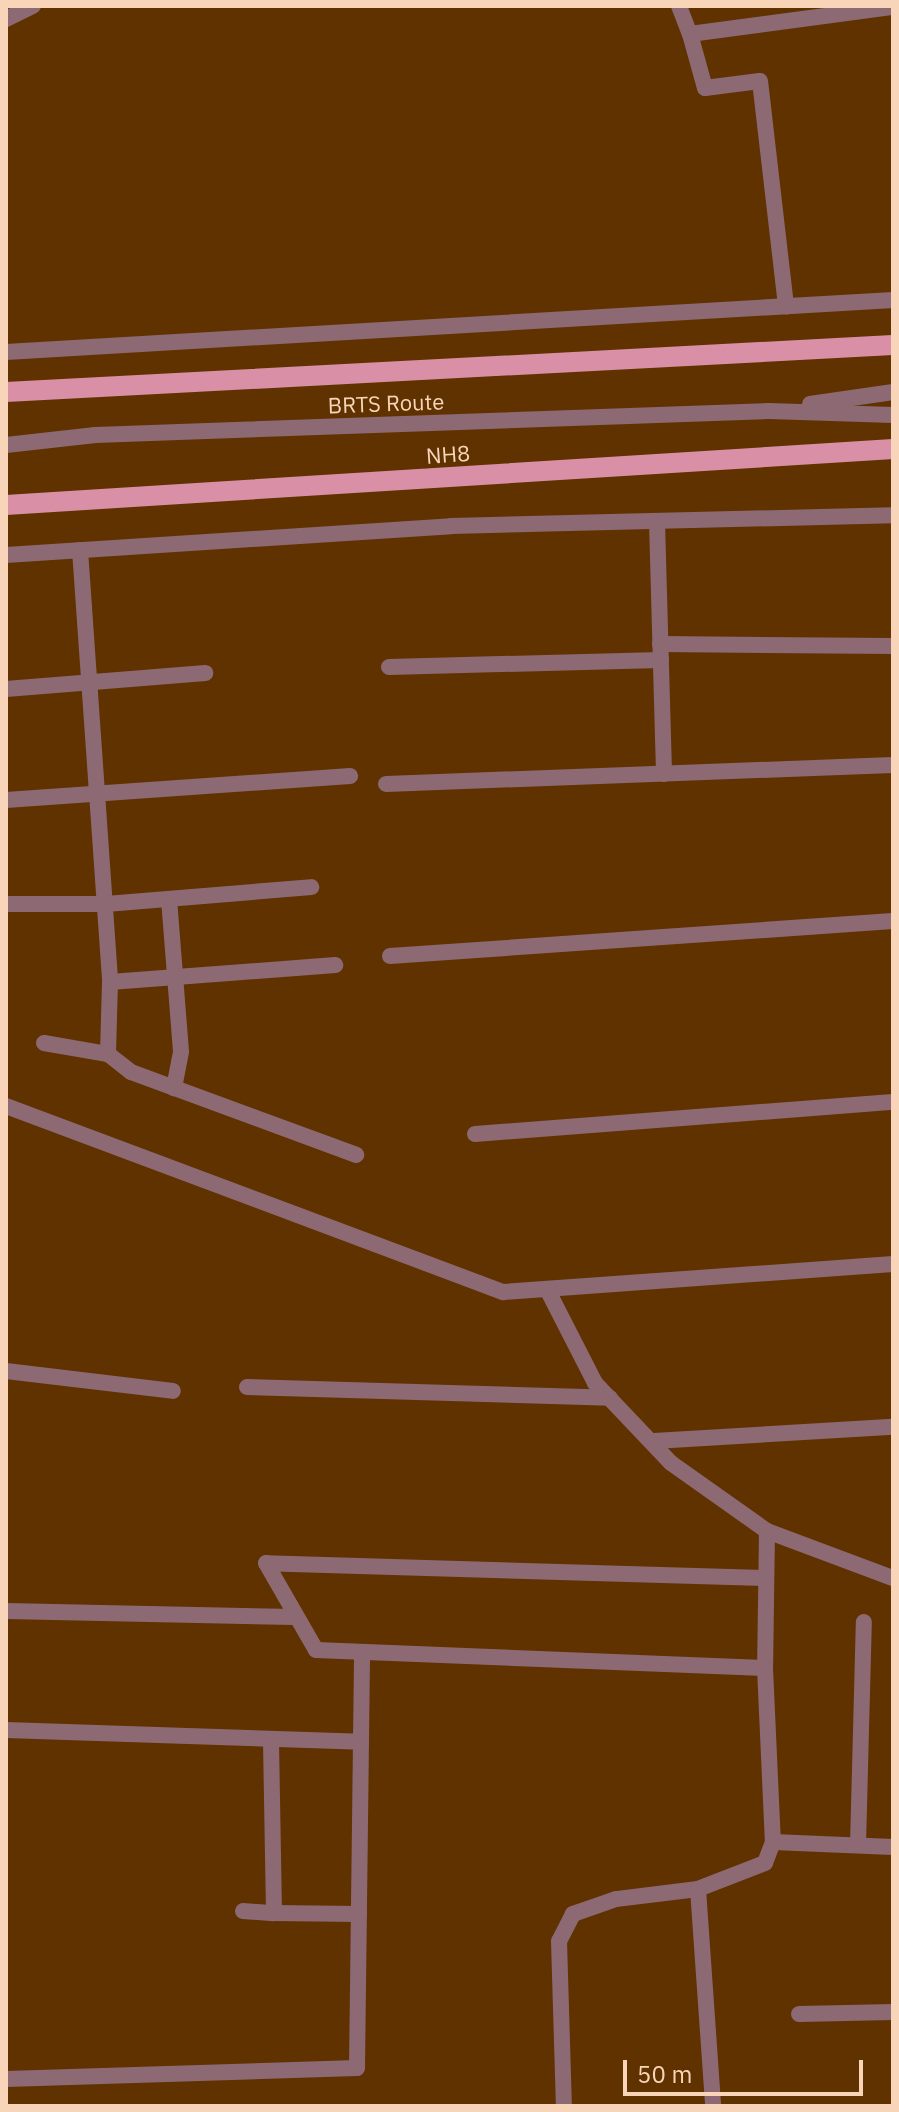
<!DOCTYPE html>
<html>
<head>
<meta charset="utf-8">
<style>
	body { margin:0 }
	#map { position:relative; width:899px; height:2112px; overflow:hidden; background:#5f3200; font-family:"IBM Plex Sans",sans-serif }
	div>[style] { position:absolute }
	.service>* { height:16px; margin:-8px; padding:0 8px; transform-origin:8px; border-radius:8px; background:#8d6973 }
	.minor>* { height:16px; margin:-8px; padding:0 8px; transform-origin:8px; border-radius:8px; background:#8d6973 }
	.tertiary>* { height:16px; margin:-8px; padding:0 8px; transform-origin:8px; border-radius:8px; background:#8d6973 }
	.primary>* { height:20px; margin:-10px; padding:0 10px; transform-origin:10px; border-radius:10px; background:#d990a6 }
	span { translate:-50% -50%; white-space:nowrap; text-align:center; line-height:1.15; -webkit-text-stroke:8px #5f3200; paint-order:stroke }
	.street-label { font-size:22px; color:#f8d5b9 }
	.frame { position:absolute; inset:0; border:8px solid #f8d5b9; pointer-events:none }
	.scale { position:absolute; left:623px; top:2060px; width:240px; height:36px; box-sizing:border-box; border:4px solid #f8d5b9; border-top:0; padding-left:10px; font-size:24px; line-height:28px; white-space:nowrap; color:#f8d5b9; -webkit-text-stroke:6px #5f3200; paint-order:stroke }
</style>
</head>
<body>
<div id="map">
	<div class="service">
		<i style="left:6px;top:19px;width:30px;rotate:-26deg"></i>
		<i style="left:6px;top:352px;width:889px;rotate:-3.36deg"></i>
		<i style="left:810px;top:404px;width:84px;rotate:-8.2deg"></i>
		<i style="left:6px;top:445px;width:90px;rotate:-6.4deg"></i>
		<i style="left:95px;top:435px;width:674px;rotate:-2.04deg"></i>
		<i style="left:769px;top:411px;width:124px;rotate:1.8deg"></i>
		<i style="left:657px;top:522px;width:252px;rotate:88.4deg"></i>
		<i style="left:660px;top:644px;width:233px;rotate:0.5deg"></i>
		<i style="left:389px;top:667px;width:272px;rotate:-1.5deg"></i>
		<i style="left:386px;top:784px;width:507px;rotate:-2.15deg"></i>
	</div>
	<div class="minor">
		<i style="left:679px;top:6px;width:30px;rotate:69deg"></i>
		<i style="left:690px;top:34px;width:205px;rotate:-7.6deg"></i>
		<i style="left:690px;top:34px;width:56px;rotate:74.5deg"></i>
		<i style="left:705px;top:88px;width:55px;rotate:-7.3deg"></i>
		<i style="left:760px;top:81px;width:227px;rotate:83.4deg"></i>
		<i style="left:80px;top:550px;width:433px;rotate:86deg"></i>
		<i style="left:110px;top:982px;width:72px;rotate:91.6deg"></i>
		<i style="left:108px;top:1054px;width:29px;rotate:38deg"></i>
		<i style="left:131px;top:1072px;width:240px;rotate:20.2deg"></i>
		<i style="left:6px;top:689px;width:200px;rotate:-4.6deg"></i>
		<i style="left:6px;top:800px;width:345px;rotate:-4deg"></i>
		<i style="left:169px;top:899px;width:153px;rotate:85.5deg"></i>
		<i style="left:181px;top:1052px;width:37px;rotate:101deg"></i>
		<i style="left:6px;top:904px;width:100px"></i>
		<i style="left:106px;top:904px;width:206px;rotate:-4.7deg"></i>
		<i style="left:390px;top:956px;width:504px;rotate:-3.98deg"></i>
		<i style="left:110px;top:982px;width:226px;rotate:-4.3deg"></i>
		<i style="left:44px;top:1043px;width:65px;rotate:9.8deg"></i>
		<i style="left:6px;top:1106px;width:531px;rotate:20.52deg"></i>
		<i style="left:503px;top:1292px;width:391px;rotate:-4.1deg"></i>
		<i style="left:475px;top:1134px;width:419px;rotate:-4.4deg"></i>
		<i style="left:547px;top:1289px;width:106px;rotate:62.9deg"></i>
		<i style="left:595px;top:1383px;width:110px;rotate:46.5deg"></i>
		<i style="left:671px;top:1463px;width:118px;rotate:35.3deg"></i>
		<i style="left:767px;top:1531px;width:137px;rotate:90.8deg"></i>
		<i style="left:765px;top:1668px;width:174px;rotate:87.4deg"></i>
		<i style="left:773px;top:1842px;width:22px;rotate:111deg"></i>
		<i style="left:765px;top:1863px;width:72px;rotate:158.8deg"></i>
		<i style="left:698px;top:1889px;width:83px;rotate:173deg"></i>
		<i style="left:616px;top:1899px;width:46px;rotate:160.8deg"></i>
		<i style="left:573px;top:1914px;width:30px;rotate:117deg"></i>
		<i style="left:559px;top:1941px;width:165px;rotate:88.3deg"></i>
		<i style="left:6px;top:1371px;width:168px;rotate:6.8deg"></i>
		<i style="left:247px;top:1387px;width:363px;rotate:1.7deg"></i>
		<i style="left:654px;top:1441px;width:239px;rotate:-3.4deg"></i>
		<i style="left:767px;top:1531px;width:134px;rotate:20.5deg"></i>
		<i style="left:764px;top:1578px;width:498px;rotate:-178.3deg"></i>
		<i style="left:266px;top:1563px;width:100px;rotate:60.1deg"></i>
		<i style="left:316px;top:1650px;width:449px;rotate:2.3deg"></i>
		<i style="left:6px;top:1611px;width:288px;rotate:1.2deg"></i>
		<i style="left:6px;top:1730px;width:355px;rotate:1.9deg"></i>
		<i style="left:773px;top:1842px;width:120px;rotate:2.4deg"></i>
		<i style="left:858px;top:1845px;width:223px;rotate:-88.5deg"></i>
		<i style="left:698px;top:1889px;width:218px;rotate:86deg"></i>
		<i style="left:243px;top:1911px;width:31px;rotate:4deg"></i>
		<i style="left:274px;top:1913px;width:174px;rotate:-91deg"></i>
		<i style="left:274px;top:1913px;width:85px;rotate:0.7deg"></i>
		<i style="left:799px;top:2014px;width:94px;rotate:-1.2deg"></i>
		<i style="left:6px;top:2079px;width:351px;rotate:-1.8deg"></i>
		<i style="left:357px;top:2068px;width:416px;rotate:-89.3deg"></i>
	</div>
	<div class="tertiary">
		<i style="left:6px;top:555px;width:446px;rotate:-3.7deg"></i>
		<i style="left:451px;top:526px;width:442px;rotate:-1.4deg"></i>
	</div>
	<div class="primary">
		<i style="left:6px;top:392px;width:888px;rotate:-3.03deg"></i>
		<i style="left:6px;top:505px;width:889px;rotate:-3.61deg"></i>
	</div>
	<div class="street-label">
		<span style="left:386px;top:403px;rotate:-2deg">BRTS Route</span>
		<span style="left:448px;top:454px;rotate:-4deg">NH8</span>
	</div>
	<div class="frame"></div>
	<div class="scale">50 m</div>
</div>
</body>
</html>
